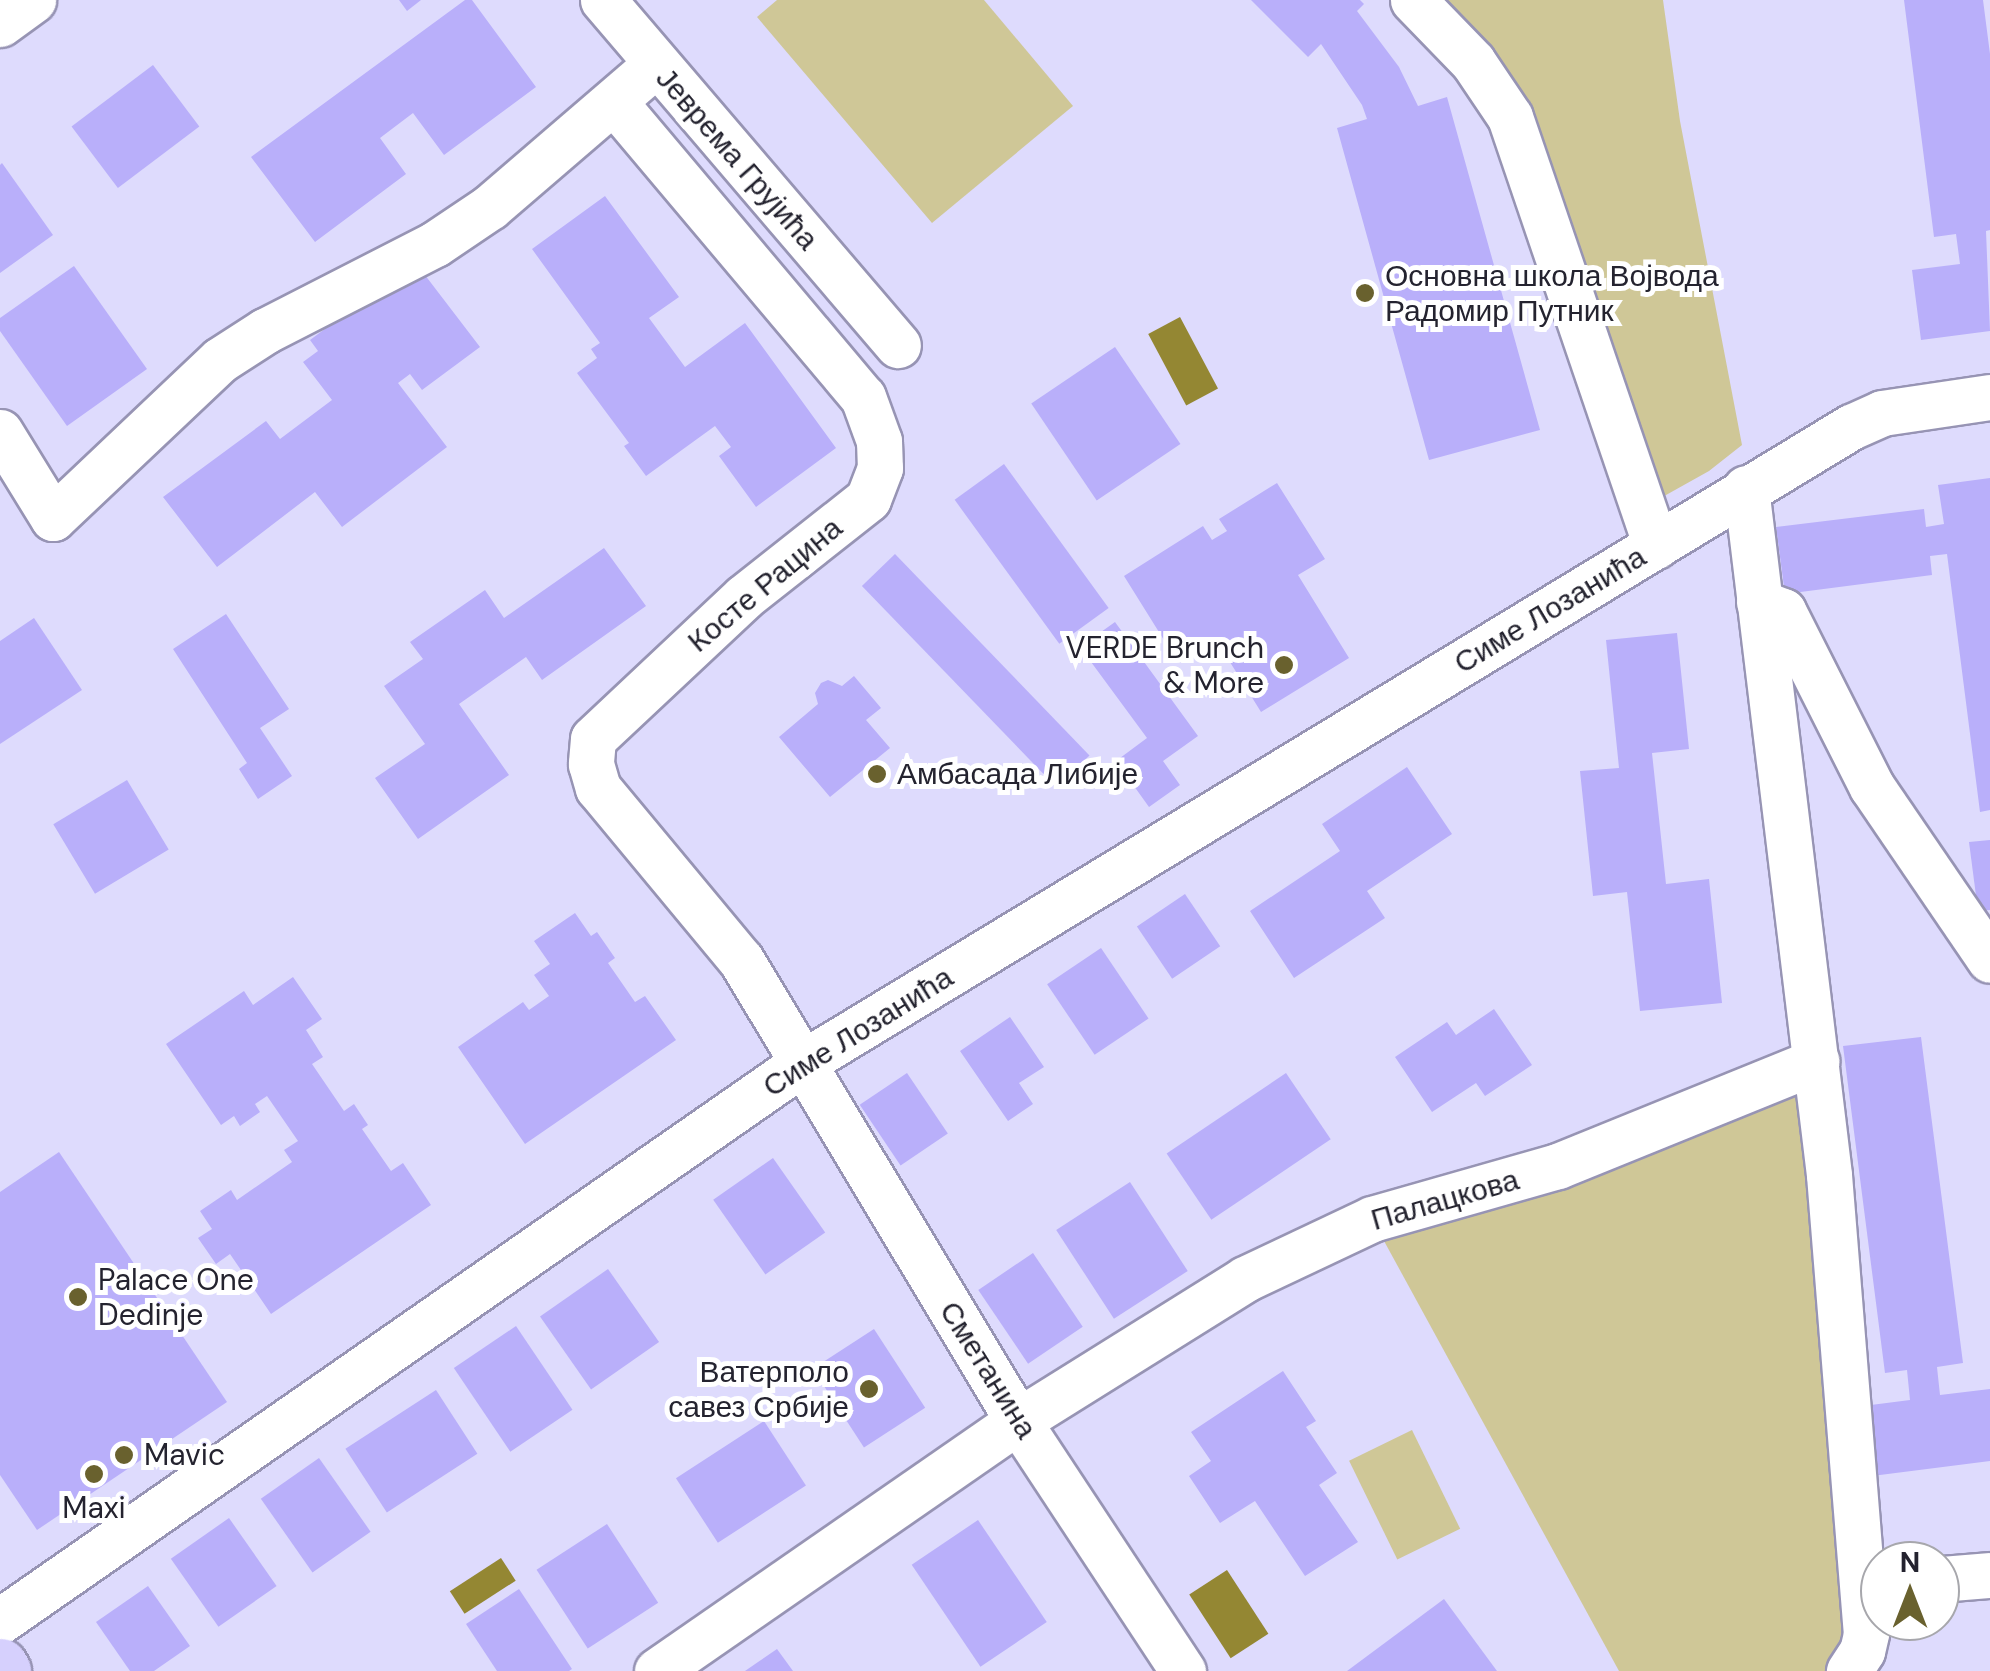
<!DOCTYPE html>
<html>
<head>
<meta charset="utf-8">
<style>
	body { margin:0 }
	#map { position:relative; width:1990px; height:1671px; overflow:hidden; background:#dedbfd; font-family:"DM Sans",sans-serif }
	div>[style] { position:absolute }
	.green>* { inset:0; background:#cfc797; transform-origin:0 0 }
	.water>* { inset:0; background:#948733; transform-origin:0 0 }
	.building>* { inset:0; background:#b9affa; transform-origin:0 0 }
	.roads { filter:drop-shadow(2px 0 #9794b4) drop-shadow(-2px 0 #9794b4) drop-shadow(0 2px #9794b4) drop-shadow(0 -2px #9794b4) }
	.minor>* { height:45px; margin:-22.5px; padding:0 22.5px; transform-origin:22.5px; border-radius:22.5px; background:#fff }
	.major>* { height:55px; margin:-27.5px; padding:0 27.5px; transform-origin:27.5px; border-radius:27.5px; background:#d6d0fd }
	.dots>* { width:28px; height:28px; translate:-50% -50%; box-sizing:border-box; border:5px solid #fff; border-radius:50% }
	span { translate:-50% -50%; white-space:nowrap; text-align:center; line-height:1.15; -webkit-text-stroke:10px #fff; paint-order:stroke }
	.street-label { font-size:30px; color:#24232f }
	.poi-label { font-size:30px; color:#24232f }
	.left { translate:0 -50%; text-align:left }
	.right { translate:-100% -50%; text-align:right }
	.north { position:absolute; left:1860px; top:1541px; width:100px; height:100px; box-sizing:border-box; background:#fff; border:2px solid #a7a7ac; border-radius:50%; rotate:0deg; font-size:28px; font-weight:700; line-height:40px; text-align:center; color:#24232f }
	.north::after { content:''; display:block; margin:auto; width:35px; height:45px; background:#69612e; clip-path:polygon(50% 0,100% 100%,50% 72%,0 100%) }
</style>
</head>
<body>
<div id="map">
	<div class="green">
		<i style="clip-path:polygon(777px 0,984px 0,1073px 106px,932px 223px,757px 17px)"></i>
		<i style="clip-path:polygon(1413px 0,1663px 0,1680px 121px,1742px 445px,1709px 471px,1641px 509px,1510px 117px)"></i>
		<i style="clip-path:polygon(1817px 1061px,1848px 1671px,1619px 1671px,1372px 1219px)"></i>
		<i style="left:1412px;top:1430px;width:110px;height:70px;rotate:64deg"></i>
	</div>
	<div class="water">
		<i style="left:1180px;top:317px;width:81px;height:36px;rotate:62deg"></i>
		<i style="left:501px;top:1558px;width:27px;height:61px;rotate:57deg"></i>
		<i style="left:1227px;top:1570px;width:76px;height:45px;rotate:57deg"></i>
	</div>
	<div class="building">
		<i style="clip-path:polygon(399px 0,421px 0,407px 11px)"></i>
		<i style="clip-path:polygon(465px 0,472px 0,536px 87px,444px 155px,413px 113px,380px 138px,406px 174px,315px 242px,251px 157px)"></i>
		<i style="clip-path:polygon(1251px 0,1360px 0,1364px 4px,1357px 11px,1399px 67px,1418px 106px,1447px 97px,1540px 430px,1429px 460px,1337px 128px,1367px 119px,1362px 105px,1321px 44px,1308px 57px)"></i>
		<i style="clip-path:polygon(1904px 0,1983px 0,1990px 54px,1990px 230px,1986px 231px,1990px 331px,1921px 340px,1912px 270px,1960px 264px,1956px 234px,1934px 237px)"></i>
		<i style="left:153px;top:65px;width:77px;height:102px;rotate:53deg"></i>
		<i style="clip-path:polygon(2px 163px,53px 235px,0 273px,0 165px)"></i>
		<i style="clip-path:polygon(605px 196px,679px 297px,649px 318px,685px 367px,745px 323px,836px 448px,756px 507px,719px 456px,731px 447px,715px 426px,646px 476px,624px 446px,629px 443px,577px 373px,597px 358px,591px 349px,600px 343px,532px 249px)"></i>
		<i style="clip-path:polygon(415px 262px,480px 347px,422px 390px,410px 374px,398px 383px,447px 447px,342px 527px,315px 492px,217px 567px,163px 497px,266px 421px,280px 439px,332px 400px,303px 362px,318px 351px,310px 340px)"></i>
		<i style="clip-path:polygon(74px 266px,147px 369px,67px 426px,0 331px,0 318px)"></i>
		<i style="left:1115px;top:347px;width:117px;height:101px;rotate:56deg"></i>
		<i style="left:1004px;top:464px;width:178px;height:61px;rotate:54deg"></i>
		<i style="clip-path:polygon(1990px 478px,1990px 810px,1980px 812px,1947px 554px,1930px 556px,1932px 575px,1785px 594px,1776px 527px,1924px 509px,1926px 527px,1944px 524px,1938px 485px)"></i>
		<i style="clip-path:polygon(1277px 483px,1325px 559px,1298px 575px,1349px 658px,1261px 712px,1215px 638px,1177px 661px,1124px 576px,1203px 526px,1212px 540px,1227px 531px,1219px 519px)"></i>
		<i style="clip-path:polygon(604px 548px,646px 606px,542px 680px,526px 657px,459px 704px,509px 775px,418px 839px,375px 778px,425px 744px,384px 686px,423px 659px,410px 642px,485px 590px,504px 618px)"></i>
		<i style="left:895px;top:554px;width:280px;height:46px;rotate:46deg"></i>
		<i style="clip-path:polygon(226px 614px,289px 709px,260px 728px,292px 776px,258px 799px,239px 769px,247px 763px,173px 649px)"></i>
		<i style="clip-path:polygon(34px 618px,82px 690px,0 744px,0 641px)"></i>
		<i style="clip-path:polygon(1115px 622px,1198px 736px,1163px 761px,1180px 785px,1149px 807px,1116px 761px,1147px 738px,1080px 647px)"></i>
		<i style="clip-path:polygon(1677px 633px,1689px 749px,1652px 753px,1666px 884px,1709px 879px,1722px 1003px,1640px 1011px,1627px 892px,1593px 896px,1580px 771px,1619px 768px,1606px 640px)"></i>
		<i style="clip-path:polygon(854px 676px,881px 708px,866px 720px,890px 748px,830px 797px,779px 737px,818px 704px,815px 693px,821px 683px,828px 680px,842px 686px)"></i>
		<i style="clip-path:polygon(1407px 767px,1452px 834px,1367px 891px,1385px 918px,1294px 978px,1250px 911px,1340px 851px,1322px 824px)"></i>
		<i style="left:127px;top:780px;width:81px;height:86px;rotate:59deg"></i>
		<i style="clip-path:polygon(1990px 840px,1990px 910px,1978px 911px,1969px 842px)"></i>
		<i style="left:1185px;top:894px;width:63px;height:58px;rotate:56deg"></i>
		<i style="clip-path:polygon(575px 913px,591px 936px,597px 932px,615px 958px,608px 963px,635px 1002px,645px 996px,676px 1040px,525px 1144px,458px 1047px,523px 1002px,529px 1010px,549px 996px,534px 975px,550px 964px,534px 941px)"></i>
		<i style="left:1101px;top:948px;width:85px;height:65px;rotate:56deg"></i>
		<i style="clip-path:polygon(293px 977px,322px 1019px,306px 1030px,323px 1057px,312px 1064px,344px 1111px,354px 1104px,368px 1125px,362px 1129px,391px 1171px,403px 1163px,431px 1205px,271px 1314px,230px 1254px,216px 1264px,198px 1238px,212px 1229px,200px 1211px,231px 1190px,237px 1200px,292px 1162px,284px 1150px,298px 1141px,267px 1096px,255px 1104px,260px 1112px,240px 1126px,234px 1116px,221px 1125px,166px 1044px,244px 991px,253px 1005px)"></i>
		<i style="clip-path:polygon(1494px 1009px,1532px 1065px,1485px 1096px,1476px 1083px,1432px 1112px,1395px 1057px,1447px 1022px,1456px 1035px)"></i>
		<i style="clip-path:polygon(1010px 1017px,1044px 1067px,1019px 1083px,1033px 1104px,1008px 1121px,960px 1051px)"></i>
		<i style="clip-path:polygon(1921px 1037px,1963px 1363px,1937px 1367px,1940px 1395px,1990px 1389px,1990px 1461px,1872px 1476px,1863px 1406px,1910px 1400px,1907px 1370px,1885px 1373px,1843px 1046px)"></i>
		<i style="left:907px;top:1073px;width:73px;height:57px;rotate:56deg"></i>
		<i style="left:1286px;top:1073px;width:80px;height:144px;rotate:56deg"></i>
		<i style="clip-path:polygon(59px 1152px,227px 1402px,37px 1530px,0 1475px,0 1192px)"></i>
		<i style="left:773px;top:1158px;width:91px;height:73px;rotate:55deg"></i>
		<i style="left:1130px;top:1182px;width:106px;height:88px;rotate:57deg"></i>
		<i style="left:1033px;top:1253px;width:89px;height:66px;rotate:56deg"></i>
		<i style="left:608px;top:1269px;width:89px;height:83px;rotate:55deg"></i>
		<i style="left:516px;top:1326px;width:101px;height:75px;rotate:56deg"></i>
		<i style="left:874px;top:1329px;width:94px;height:73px;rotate:57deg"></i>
		<i style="clip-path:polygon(1283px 1371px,1316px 1421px,1306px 1427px,1337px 1473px,1319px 1485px,1358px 1542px,1305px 1576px,1255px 1501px,1220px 1523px,1189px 1476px,1211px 1461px,1191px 1432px)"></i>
		<i style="left:436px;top:1390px;width:76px;height:108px;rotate:57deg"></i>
		<i style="left:764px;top:1421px;width:77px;height:105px;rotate:57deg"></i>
		<i style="left:319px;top:1458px;width:90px;height:71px;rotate:55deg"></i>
		<i style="left:229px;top:1518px;width:83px;height:71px;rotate:55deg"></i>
		<i style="left:978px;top:1520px;width:123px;height:80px;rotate:56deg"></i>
		<i style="left:607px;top:1524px;width:94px;height:84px;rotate:57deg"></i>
		<i style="clip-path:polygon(148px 1586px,190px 1646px,154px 1671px,130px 1671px,96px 1622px)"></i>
		<i style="clip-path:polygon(519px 1589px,572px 1669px,569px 1671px,497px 1671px,466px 1624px)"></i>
		<i style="clip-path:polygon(1444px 1599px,1497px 1671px,1347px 1671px)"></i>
		<i style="clip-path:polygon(777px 1649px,793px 1671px,745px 1671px,758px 1662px)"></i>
	</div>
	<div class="roads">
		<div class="minor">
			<i style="left:603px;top:0;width:454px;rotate:49.5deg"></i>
			<i style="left:1413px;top:0;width:86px;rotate:45.9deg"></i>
			<i style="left:1473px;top:62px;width:66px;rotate:56.1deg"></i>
			<i style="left:1510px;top:117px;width:453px;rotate:71.2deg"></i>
			<i style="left:0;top:24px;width:41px;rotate:-36deg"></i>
			<i style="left:615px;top:103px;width:385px;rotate:49.9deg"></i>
			<i style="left:863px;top:397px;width:47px;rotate:70deg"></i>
			<i style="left:879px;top:441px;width:27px;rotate:88deg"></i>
			<i style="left:880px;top:468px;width:33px;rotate:111deg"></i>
			<i style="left:868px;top:499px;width:158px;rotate:141.7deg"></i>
			<i style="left:744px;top:597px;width:207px;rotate:136.8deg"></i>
			<i style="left:593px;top:739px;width:25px;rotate:95deg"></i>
			<i style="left:591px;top:764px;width:25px;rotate:74deg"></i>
			<i style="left:598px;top:788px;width:224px;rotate:50.3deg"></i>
			<i style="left:741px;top:960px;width:538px;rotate:59deg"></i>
			<i style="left:1018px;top:1421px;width:300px;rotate:56.6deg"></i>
			<i style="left:0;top:432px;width:101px;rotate:58.4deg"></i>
			<i style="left:53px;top:518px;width:230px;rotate:-43.4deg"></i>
			<i style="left:220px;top:360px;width:54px;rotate:-32.8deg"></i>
			<i style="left:265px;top:331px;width:191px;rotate:-27.1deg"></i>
			<i style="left:435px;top:244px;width:66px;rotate:-33.9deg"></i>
			<i style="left:490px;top:207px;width:218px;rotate:-40.7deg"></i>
			<i style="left:1746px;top:488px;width:692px;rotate:83.11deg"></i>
			<i style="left:1829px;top:1175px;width:460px;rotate:85.4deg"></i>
			<i style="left:1866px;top:1634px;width:17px;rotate:103deg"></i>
			<i style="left:1862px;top:1651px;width:24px;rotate:123deg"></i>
			<i style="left:1759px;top:602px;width:26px;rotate:21deg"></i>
			<i style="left:1783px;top:611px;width:197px;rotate:63.2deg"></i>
			<i style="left:1872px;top:787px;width:209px;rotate:55.7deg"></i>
			<i style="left:1940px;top:1579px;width:50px;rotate:-4.6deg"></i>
			<i style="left:0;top:1621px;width:979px;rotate:-34.81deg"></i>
			<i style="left:804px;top:1062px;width:1225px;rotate:-31.24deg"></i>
			<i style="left:1851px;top:427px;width:34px;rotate:-24deg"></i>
			<i style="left:1882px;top:413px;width:109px;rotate:-8.4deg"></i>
			<i style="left:657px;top:1671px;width:439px;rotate:-34.7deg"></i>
			<i style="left:1018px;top:1421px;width:268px;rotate:-32deg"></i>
			<i style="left:1245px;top:1279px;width:140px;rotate:-25.3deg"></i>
			<i style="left:1372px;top:1219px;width:193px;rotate:-15.9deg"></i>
			<i style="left:1558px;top:1166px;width:279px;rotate:-22.1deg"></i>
		</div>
		<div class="major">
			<i style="left:0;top:1666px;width:6px;rotate:59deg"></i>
		</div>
	</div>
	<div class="dots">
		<i style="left:1365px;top:293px;background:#69612e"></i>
		<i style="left:1284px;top:665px;background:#69612e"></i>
		<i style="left:877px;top:774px;background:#69612e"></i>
		<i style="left:78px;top:1297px;background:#69612e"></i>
		<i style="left:869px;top:1389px;background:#69612e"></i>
		<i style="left:124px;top:1455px;background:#69612e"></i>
		<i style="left:94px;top:1474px;background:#69612e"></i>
	</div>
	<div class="street-label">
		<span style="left:737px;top:159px;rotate:49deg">Јеврема Грујића</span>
		<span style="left:765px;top:585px;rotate:-40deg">Косте Рацина</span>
		<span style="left:1550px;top:610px;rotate:-31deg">Симе Лозанића</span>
		<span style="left:858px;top:1032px;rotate:-32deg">Симе Лозанића</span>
		<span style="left:1445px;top:1200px;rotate:-16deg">Палацкова</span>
		<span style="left:988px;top:1370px;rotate:58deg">Сметанина</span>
	</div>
	<div class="poi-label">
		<span class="left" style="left:1385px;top:293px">Основна школа Војвода<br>Радомир Путник</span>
		<span class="right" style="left:1264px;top:665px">VERDE Brunch<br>&amp; More</span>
		<span class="left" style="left:897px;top:774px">Амбасада Либије</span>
		<span class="left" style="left:98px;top:1297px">Palace One<br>Dedinje</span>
		<span class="right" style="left:849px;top:1389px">Ватерполо<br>савез Србије</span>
		<span class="left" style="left:144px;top:1455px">Mavic</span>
		<span style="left:94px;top:1508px">Maxi</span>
	</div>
	<div class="north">N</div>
</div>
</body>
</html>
